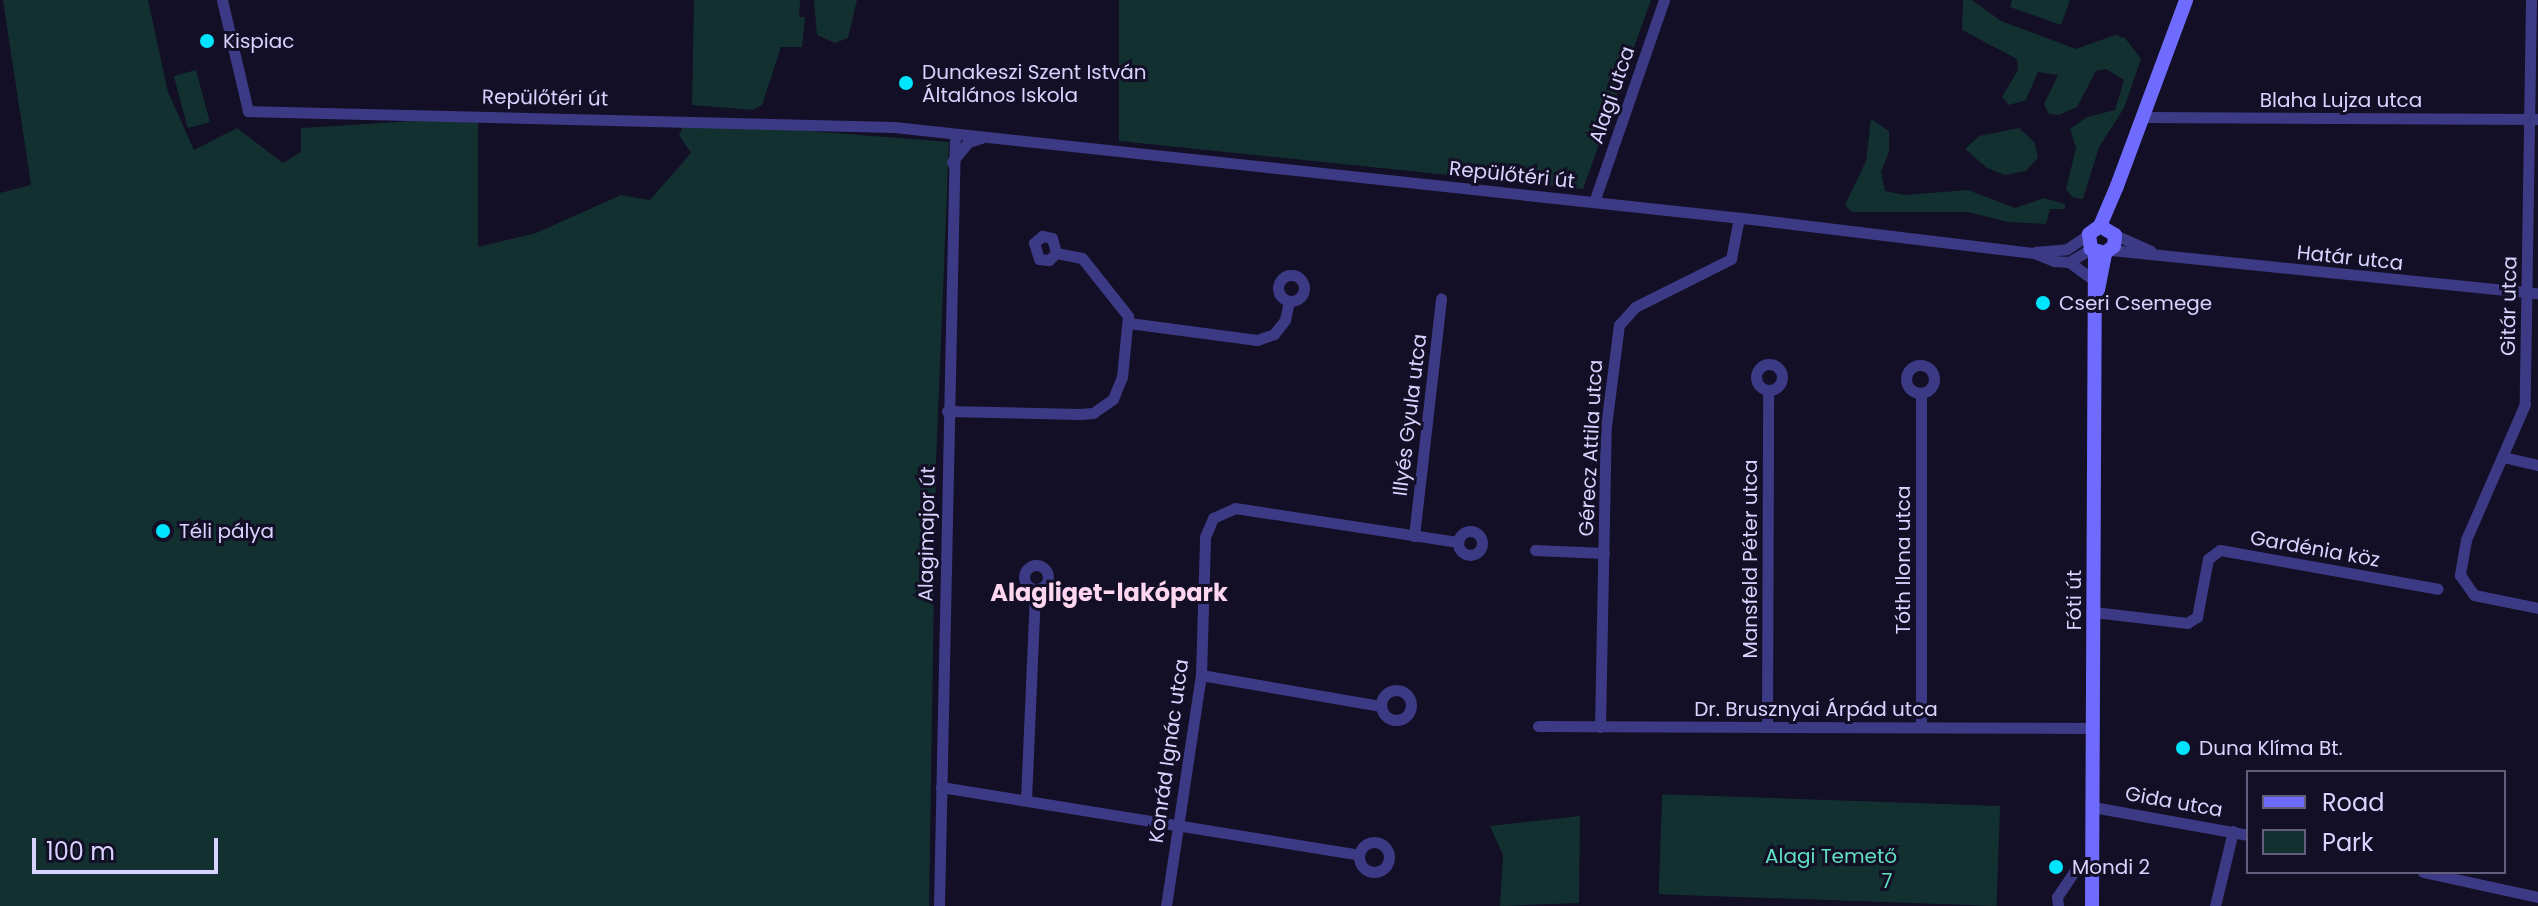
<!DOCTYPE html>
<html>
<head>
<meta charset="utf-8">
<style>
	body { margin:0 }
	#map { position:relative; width:2538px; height:906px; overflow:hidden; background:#130f26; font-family:Poppins,sans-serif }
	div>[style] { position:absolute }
	.green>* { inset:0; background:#12302f; transform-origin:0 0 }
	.street>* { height:11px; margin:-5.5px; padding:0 5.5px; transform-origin:5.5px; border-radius:5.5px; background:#3d3a85 }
	.street>.ring { margin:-5.5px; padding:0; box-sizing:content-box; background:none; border:11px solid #3d3a85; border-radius:50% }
	.secondary>* { height:14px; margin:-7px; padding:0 7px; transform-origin:7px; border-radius:7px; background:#6f6bff }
	.dots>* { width:22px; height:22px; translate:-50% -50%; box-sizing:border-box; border:4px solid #130f26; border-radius:50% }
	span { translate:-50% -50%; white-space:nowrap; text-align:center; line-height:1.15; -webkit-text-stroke:6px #130f26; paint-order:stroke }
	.poi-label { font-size:20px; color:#d9d4ff }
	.left { translate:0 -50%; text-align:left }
	.street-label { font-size:20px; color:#d9d4ff }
	.park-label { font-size:20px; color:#5fe0c0 }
	.quarter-label { font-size:24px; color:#ffd6f0; font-weight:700 }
	.legend { position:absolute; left:2246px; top:770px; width:260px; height:104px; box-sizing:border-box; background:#130f26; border:2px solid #625e7d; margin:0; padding:10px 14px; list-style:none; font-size:24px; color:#d9d4ff }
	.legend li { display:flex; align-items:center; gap:16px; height:40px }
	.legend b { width:40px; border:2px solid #625e7d }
	.scale { position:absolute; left:32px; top:838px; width:186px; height:36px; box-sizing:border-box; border:4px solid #d9d4ff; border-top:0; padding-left:10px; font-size:24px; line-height:28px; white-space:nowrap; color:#d9d4ff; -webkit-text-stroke:6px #130f26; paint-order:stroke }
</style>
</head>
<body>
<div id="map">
	<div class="green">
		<i style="clip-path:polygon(3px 0,148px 0,168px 92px,194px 150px,237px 128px,283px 163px,301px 152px,301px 128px,478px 117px,478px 247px,536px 233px,621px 195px,650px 200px,691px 153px,679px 135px,685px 121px,949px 142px,936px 463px,929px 906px,0 906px,0 193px,31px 185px)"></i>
		<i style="clip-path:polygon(694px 0,800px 0,799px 17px,805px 17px,802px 47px,781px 47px,762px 105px,753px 110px,692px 105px)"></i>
		<i style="clip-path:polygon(814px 0,857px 0,848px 38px,835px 43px,817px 35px)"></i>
		<i style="clip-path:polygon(1119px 0,1651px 0,1583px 189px,1119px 141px)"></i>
		<i style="clip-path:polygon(1963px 0,1972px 0,2001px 21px,2076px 49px,2115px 35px,2125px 38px,2141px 59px,2124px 108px,2099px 147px,2083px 199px,2072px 197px,2066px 189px,2076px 148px,2070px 129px,2087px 117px,2115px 110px,2124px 80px,2106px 69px,2096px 71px,2077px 107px,2059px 115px,2049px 114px,2044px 104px,2058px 75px,2038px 72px,2026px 100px,2009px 105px,2002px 97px,2018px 70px,2017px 59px,1962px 30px)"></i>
		<i style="clip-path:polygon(2012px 0,2070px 0,2061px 25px,2010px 7px)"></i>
		<i style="left:196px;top:70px;width:54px;height:23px;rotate:75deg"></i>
		<i style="clip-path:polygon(1871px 119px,1889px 131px,1889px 152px,1881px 172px,1885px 191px,1905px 195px,1968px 190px,2015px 208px,2044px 198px,2065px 204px,2065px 209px,2050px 209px,2046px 224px,2008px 222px,1968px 212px,1852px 212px,1845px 205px,1866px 161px)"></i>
		<i style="clip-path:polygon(2019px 128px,2034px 142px,2038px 158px,2026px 171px,2005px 175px,1987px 168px,1965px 149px,1979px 136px)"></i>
		<i style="left:2000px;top:806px;width:100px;height:338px;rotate:92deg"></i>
		<i style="clip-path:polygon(1580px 816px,1579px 903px,1500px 906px,1503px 855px,1490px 826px)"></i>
	</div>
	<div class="street">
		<i style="left:222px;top:0;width:114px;rotate:76.8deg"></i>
		<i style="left:248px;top:111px;width:646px;rotate:1.42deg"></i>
		<i style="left:894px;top:127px;width:871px;rotate:6.13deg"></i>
		<i style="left:1760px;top:220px;width:276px;rotate:6.9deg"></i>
		<i style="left:2034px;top:253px;width:22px;rotate:22deg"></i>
		<i style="left:2054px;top:261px;width:15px;rotate:4deg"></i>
		<i style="left:2069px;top:262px;width:26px;rotate:-31deg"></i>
		<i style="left:2531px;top:0;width:404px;rotate:90.9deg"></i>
		<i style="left:2525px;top:404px;width:148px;rotate:113.5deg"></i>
		<i style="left:2466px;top:540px;width:36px;rotate:100deg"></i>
		<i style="left:2460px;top:575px;width:24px;rotate:55deg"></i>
		<i style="left:2474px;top:595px;width:65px;rotate:11.5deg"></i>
		<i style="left:2143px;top:117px;width:395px;rotate:0.3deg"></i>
		<i style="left:952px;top:162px;width:26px;rotate:-51deg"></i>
		<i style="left:968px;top:142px;width:14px;rotate:-17deg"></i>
		<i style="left:1594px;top:202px;width:214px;rotate:-70.9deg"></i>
		<i style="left:2115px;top:235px;width:39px;rotate:24deg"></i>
		<i style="left:2111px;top:250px;width:429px;rotate:5.8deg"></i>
		<i style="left:2035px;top:252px;width:32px;rotate:-5deg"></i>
		<i style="left:2067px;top:249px;width:27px;rotate:-34deg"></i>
		<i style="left:2069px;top:262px;width:31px;rotate:36deg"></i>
		<i class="ring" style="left:1278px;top:275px;width:15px;height:15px"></i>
		<i style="left:1129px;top:323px;width:129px;rotate:7.6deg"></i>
		<i style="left:1257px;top:340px;width:18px;rotate:-19deg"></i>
		<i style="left:1274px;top:334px;width:18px;rotate:-52deg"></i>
		<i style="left:1285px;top:320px;width:19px;rotate:-78deg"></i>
		<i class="ring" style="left:1756px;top:364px;width:15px;height:15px"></i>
		<i class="ring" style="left:1906px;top:365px;width:17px;height:17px"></i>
		<i style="left:947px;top:411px;width:133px;rotate:1.3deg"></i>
		<i style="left:1080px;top:414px;width:13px;rotate:-4deg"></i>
		<i style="left:1093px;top:413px;width:24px;rotate:-35deg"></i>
		<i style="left:1113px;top:399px;width:24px;rotate:-68deg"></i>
		<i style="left:1122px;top:377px;width:61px;rotate:-84.4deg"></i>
		<i style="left:1128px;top:316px;width:74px;rotate:-128.4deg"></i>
		<i style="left:1082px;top:258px;width:26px;rotate:-169deg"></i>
		<i style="left:1056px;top:253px;width:10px;rotate:135deg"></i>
		<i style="left:1049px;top:260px;width:10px;rotate:-174deg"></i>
		<i style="left:1039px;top:259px;width:17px;rotate:-107deg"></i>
		<i style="left:1034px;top:243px;width:11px;rotate:-41deg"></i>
		<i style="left:1042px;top:236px;width:10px;rotate:11deg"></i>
		<i style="left:1052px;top:238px;width:16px;rotate:75deg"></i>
		<i style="left:2503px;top:457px;width:36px;rotate:13deg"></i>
		<i class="ring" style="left:1458px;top:531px;width:13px;height:13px"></i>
		<i style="left:1414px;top:536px;width:239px;rotate:-83.5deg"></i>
		<i style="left:1535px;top:550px;width:69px;rotate:2.5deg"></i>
		<i class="ring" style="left:1024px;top:565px;width:13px;height:13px"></i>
		<i style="left:2094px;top:612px;width:94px;rotate:6.7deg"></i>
		<i style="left:2187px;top:623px;width:12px;rotate:-31deg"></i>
		<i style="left:2197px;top:617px;width:59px;rotate:-79.3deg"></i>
		<i style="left:2208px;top:559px;width:15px;rotate:-37deg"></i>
		<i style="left:2220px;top:550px;width:221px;rotate:10.1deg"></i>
		<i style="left:1201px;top:675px;width:183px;rotate:9.8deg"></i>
		<i class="ring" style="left:1381px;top:690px;width:19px;height:19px"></i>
		<i style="left:1538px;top:726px;width:556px;rotate:0.21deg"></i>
		<i style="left:1600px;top:727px;width:301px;rotate:-88.9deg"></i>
		<i style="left:1606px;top:426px;width:102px;rotate:-82.7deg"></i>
		<i style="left:1619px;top:325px;width:24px;rotate:-48deg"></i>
		<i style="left:1635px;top:307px;width:107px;rotate:-26.6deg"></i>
		<i style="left:1731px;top:259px;width:42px;rotate:-79deg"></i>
		<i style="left:1767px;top:727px;width:336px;rotate:-89.8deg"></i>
		<i style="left:1921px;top:727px;width:334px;rotate:-90deg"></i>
		<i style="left:941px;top:787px;width:423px;rotate:9.2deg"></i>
		<i style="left:1026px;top:799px;width:210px;rotate:-87.5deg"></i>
		<i style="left:2093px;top:807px;width:158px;rotate:10.2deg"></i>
		<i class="ring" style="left:1359px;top:842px;width:19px;height:19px"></i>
		<i style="left:2423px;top:872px;width:118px;rotate:12.3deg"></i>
		<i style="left:939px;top:906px;width:772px;rotate:-88.81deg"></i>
		<i style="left:1166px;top:906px;width:234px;rotate:-81.4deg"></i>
		<i style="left:1201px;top:675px;width:138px;rotate:-88.3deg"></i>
		<i style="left:1205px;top:537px;width:21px;rotate:-67deg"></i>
		<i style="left:1213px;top:518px;width:24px;rotate:-24deg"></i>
		<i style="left:1235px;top:508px;width:226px;rotate:8.7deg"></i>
		<i style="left:2058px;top:906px;width:9px;rotate:-96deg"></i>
		<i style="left:2057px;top:897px;width:29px;rotate:-56deg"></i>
		<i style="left:2215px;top:906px;width:77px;rotate:-76.5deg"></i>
	</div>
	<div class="secondary">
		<i style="left:2100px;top:226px;width:17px;rotate:31deg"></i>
		<i style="left:2115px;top:235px;width:11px;rotate:95deg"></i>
		<i style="left:2114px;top:246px;width:11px;rotate:142deg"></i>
		<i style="left:2105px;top:253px;width:15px;rotate:-164deg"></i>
		<i style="left:2091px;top:249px;width:15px;rotate:-98deg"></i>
		<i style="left:2089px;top:234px;width:14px;rotate:-36deg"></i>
		<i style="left:2100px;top:226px;width:43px;rotate:-67deg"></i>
		<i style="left:2117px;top:186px;width:198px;rotate:-69.6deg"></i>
		<i style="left:2098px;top:290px;width:38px;rotate:-79deg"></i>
		<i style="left:2092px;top:906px;width:654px;rotate:-89.74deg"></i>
	</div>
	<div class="dots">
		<i style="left:207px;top:41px;background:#00e5ff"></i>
		<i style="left:906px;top:83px;background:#00e5ff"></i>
		<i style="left:2043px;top:303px;background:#00e5ff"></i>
		<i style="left:163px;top:531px;background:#00e5ff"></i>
		<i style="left:2183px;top:748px;background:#00e5ff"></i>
		<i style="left:2056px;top:867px;background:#00e5ff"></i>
	</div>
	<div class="poi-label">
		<span class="left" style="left:223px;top:41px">Kispiac</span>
		<span class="left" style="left:922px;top:84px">Dunakeszi Szent István<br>Általános Iskola</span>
		<span class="left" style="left:2059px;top:303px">Cseri Csemege</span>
		<span class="left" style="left:179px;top:531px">Téli pálya</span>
		<span class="left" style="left:2199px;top:748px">Duna Klíma Bt.</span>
		<span class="left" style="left:2072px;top:867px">Mondi 2</span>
	</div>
	<div class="street-label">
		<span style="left:1612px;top:95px;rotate:-71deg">Alagi utca</span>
		<span style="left:545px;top:98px;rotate:1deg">Repülőtéri út</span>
		<span style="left:2341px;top:100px">Blaha Lujza utca</span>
		<span style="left:1512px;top:175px;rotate:6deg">Repülőtéri út</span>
		<span style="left:2350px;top:258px;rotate:6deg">Határ utca</span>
		<span style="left:2509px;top:306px;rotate:-89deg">Gitár utca</span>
		<span style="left:1410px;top:415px;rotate:-83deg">Illyés Gyula utca</span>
		<span style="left:1591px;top:448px;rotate:-87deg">Gérecz Attila utca</span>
		<span style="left:927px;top:534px;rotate:-89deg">Alagimajor út</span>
		<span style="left:2315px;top:549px;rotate:10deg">Gardénia köz</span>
		<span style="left:1750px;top:559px;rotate:-90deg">Mansfeld Péter utca</span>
		<span style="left:1903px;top:560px;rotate:-90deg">Tóth Ilona utca</span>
		<span style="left:2074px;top:600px;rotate:-90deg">Fóti út</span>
		<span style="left:1816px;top:709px">Dr. Brusznyai Árpád utca</span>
		<span style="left:1169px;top:751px;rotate:-82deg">Konrád Ignác utca</span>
		<span style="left:2174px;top:802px;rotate:10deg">Gida utca</span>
	</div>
	<div class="park-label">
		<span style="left:1831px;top:856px">Alagi Temető</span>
		<span style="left:1887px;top:881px">7</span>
	</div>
	<div class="quarter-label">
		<span style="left:1109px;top:593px">Alagliget-lakópark</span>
	</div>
	<ul class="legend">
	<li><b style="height:10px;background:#6f6bff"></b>Road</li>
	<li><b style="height:22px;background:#12302f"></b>Park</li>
	</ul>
	<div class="scale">100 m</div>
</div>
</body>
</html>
